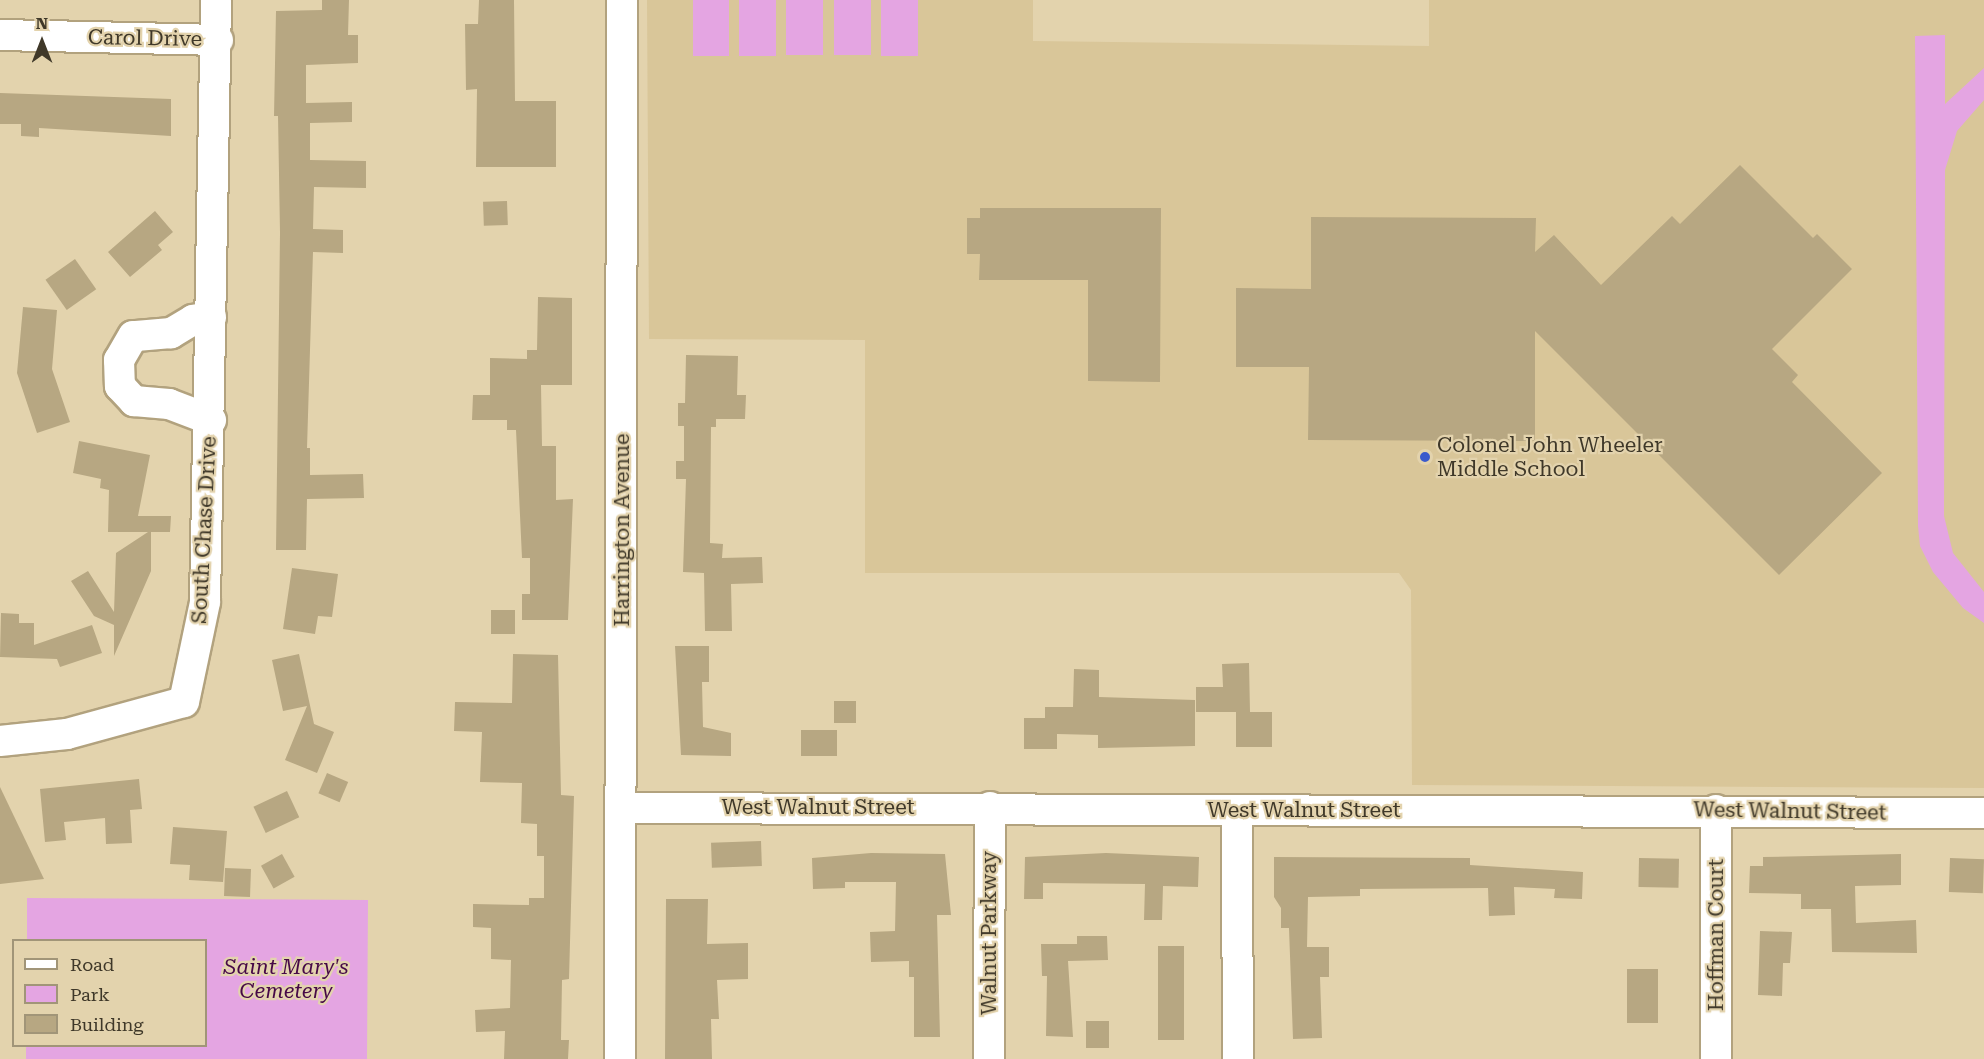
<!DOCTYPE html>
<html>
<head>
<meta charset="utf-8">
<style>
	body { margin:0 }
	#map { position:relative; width:1984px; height:1059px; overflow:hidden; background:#e3d3ad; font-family:"Roboto Serif",serif }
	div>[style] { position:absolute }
	.built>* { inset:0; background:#d9c699 }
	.green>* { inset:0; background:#e4a5e2; transform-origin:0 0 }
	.building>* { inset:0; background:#b7a782; transform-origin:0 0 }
	.roads { filter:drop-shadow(2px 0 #b2a27e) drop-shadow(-2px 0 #b2a27e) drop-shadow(0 2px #b2a27e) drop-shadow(0 -2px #b2a27e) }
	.minor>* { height:30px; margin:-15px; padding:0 15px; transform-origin:15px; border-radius:15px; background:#fff }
	.dots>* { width:16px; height:16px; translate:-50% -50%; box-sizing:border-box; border:3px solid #e3d3ad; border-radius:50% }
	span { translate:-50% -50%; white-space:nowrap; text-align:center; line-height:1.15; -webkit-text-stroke:4.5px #e3d3ad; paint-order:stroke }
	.street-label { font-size:21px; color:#3f3829 }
	.poi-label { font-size:21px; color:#3f3829 }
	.left { translate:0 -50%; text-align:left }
	.park-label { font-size:21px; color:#460847; font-style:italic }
	.legend { position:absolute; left:12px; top:939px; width:195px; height:108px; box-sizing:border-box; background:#e3d3ad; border:2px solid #a19578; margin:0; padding:8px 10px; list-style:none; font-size:18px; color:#3f3829 }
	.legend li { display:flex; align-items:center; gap:12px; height:30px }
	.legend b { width:30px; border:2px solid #a19578 }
	.north { position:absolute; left:12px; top:12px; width:60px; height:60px; -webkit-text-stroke:4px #e3d3ad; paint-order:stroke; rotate:0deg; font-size:16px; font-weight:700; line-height:24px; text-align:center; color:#3f3829 }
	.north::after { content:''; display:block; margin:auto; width:21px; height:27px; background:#3f3829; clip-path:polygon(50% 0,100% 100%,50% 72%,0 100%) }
</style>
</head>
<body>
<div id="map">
	<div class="built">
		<i style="clip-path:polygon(647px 0,1033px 0,1033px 41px,1429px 46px,1429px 0,1984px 0,1984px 788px,1412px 785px,1411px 590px,1399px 573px,865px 573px,865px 340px,649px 339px)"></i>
	</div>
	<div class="green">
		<i style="left:693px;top:0;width:36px;height:56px"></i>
		<i style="left:739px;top:0;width:37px;height:56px"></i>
		<i style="left:786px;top:0;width:37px;height:55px"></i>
		<i style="left:834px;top:0;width:37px;height:55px"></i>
		<i style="left:881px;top:0;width:37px;height:56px"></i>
		<i style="clip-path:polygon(1945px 35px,1945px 104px,1984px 68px,1984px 100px,1957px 131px,1945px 170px,1944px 516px,1953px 553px,1984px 592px,1984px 623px,1963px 608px,1933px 572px,1920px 546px,1918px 526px,1915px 36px)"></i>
		<i style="clip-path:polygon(27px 898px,368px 900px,367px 1059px,26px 1059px,26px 1046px,206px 1046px,206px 940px,27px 940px)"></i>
	</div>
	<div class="building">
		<i style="clip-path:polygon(322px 0,349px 0,348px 35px,358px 35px,358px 63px,306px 65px,306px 103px,352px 102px,352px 122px,310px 123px,310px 160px,366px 161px,366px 188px,314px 187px,313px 229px,343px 230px,343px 253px,313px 252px,307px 448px,310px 448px,310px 475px,363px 474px,364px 498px,307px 499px,306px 550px,276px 550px,280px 233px,278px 116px,274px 116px,276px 11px,322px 10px)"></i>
		<i style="clip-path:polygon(479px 0,514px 0,515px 101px,556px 101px,556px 167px,476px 167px,477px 89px,466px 90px,465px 24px,478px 24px)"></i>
		<i style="clip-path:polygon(0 93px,171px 99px,171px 136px,39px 128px,39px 137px,21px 136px,21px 124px,0 124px)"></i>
		<i style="clip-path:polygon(1740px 165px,1813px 238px,1817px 234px,1852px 269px,1772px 349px,1798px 375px,1792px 382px,1882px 473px,1779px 575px,1535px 331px,1535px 441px,1308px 440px,1309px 367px,1236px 367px,1236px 288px,1311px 289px,1311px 217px,1536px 218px,1535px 252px,1554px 235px,1601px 285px,1672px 216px,1680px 224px)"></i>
		<i style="left:507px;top:201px;width:24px;height:24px;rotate:88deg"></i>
		<i style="clip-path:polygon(980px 208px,1161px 208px,1160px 382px,1088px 381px,1088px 280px,979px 280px,980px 254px,967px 254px,967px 218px,980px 218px)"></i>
		<i style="clip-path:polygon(155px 211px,173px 232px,158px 245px,162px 250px,130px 277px,108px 252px)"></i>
		<i style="left:75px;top:259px;width:37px;height:36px;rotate:55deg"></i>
		<i style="clip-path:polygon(538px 297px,572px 298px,572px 385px,541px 385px,542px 446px,556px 446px,556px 500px,573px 499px,568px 620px,522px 620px,522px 594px,530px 594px,530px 558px,522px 558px,516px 430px,507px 430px,507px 420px,472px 420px,473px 395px,490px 395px,490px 358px,527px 359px,527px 350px,537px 350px)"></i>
		<i style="clip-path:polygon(23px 307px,57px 310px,52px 369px,70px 422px,37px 433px,17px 373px)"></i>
		<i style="clip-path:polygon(686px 355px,738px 356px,737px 395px,746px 395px,745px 419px,716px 419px,716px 427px,711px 427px,710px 543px,723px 544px,722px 558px,762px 557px,763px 583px,731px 584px,732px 631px,705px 631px,704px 573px,683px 572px,686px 479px,676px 479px,676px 461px,684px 461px,684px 426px,678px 426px,678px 403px,685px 403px)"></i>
		<i style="clip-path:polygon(79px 441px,150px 455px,138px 516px,171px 516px,170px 532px,151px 532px,151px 571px,114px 656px,114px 625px,94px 616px,71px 581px,88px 571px,114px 612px,116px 553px,148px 532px,108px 532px,109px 490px,100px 488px,101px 479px,73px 473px)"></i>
		<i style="clip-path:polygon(292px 568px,338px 574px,332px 617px,318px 616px,315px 634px,283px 629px)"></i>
		<i style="left:491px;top:610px;width:24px;height:24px"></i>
		<i style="clip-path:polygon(1px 613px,19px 614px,19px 623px,34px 623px,34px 645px,92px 625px,102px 653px,60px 667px,57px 659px,0 657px)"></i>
		<i style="clip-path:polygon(675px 646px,709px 646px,709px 682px,702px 682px,703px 727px,731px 733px,731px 756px,681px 755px)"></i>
		<i style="clip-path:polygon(299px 654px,314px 724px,334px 732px,317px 773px,285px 760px,307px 706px,283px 711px,272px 660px)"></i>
		<i style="clip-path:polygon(513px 654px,558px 655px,561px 795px,574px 796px,569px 979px,562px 980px,561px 1040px,569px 1040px,568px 1059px,504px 1059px,505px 1031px,476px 1032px,475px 1010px,510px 1008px,511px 960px,491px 959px,491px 928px,473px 927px,473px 904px,529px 905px,529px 898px,544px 898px,544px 856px,537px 856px,537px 824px,521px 823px,522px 783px,480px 782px,482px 732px,454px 731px,455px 702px,512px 703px)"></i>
		<i style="clip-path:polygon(1249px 663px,1250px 712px,1272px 712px,1272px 747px,1236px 747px,1236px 712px,1196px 712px,1196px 687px,1223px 687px,1222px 664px)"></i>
		<i style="clip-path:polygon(1074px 669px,1099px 670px,1099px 697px,1195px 700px,1195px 746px,1098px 748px,1098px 735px,1057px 734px,1057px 749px,1024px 749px,1024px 718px,1045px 718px,1045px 707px,1073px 707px)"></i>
		<i style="left:834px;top:701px;width:22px;height:22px"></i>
		<i style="left:801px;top:730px;width:36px;height:26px"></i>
		<i style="left:327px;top:773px;width:23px;height:22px;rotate:23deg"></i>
		<i style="clip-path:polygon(139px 779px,142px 809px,130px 810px,132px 843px,106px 844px,105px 818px,64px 822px,66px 840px,45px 842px,40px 789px)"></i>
		<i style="clip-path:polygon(0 787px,44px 879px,0 884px)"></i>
		<i style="left:287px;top:791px;width:29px;height:37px;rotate:65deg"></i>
		<i style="clip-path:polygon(173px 827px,227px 831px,223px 882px,189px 880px,190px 865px,170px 864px)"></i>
		<i style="left:761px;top:841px;width:25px;height:50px;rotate:88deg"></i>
		<i style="clip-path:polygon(871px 853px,945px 854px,951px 915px,937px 915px,940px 1037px,914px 1037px,914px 977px,909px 977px,909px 961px,871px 962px,870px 932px,895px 931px,896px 882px,845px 882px,845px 888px,813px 889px,812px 858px)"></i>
		<i style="clip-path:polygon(1106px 853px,1199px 857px,1198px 887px,1163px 886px,1162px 920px,1144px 920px,1145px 884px,1043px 883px,1043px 899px,1024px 899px,1025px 857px)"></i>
		<i style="left:282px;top:854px;width:26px;height:24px;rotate:61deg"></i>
		<i style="clip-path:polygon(1901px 854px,1901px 885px,1855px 886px,1856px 923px,1916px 920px,1917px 953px,1832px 952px,1831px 909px,1801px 909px,1801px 894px,1749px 893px,1750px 866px,1763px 866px,1763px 857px)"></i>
		<i style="clip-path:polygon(1274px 857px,1470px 858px,1470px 865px,1583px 872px,1582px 899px,1554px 898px,1555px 889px,1514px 887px,1515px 915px,1489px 916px,1488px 888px,1360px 889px,1360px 896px,1308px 897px,1307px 947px,1329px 947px,1329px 977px,1320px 977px,1322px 1038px,1293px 1039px,1289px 928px,1281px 928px,1281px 908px,1274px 897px)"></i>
		<i style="left:1639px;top:858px;width:40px;height:29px;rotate:1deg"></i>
		<i style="left:1950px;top:858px;width:34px;height:34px;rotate:2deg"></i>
		<i style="left:225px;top:868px;width:26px;height:28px;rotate:2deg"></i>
		<i style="clip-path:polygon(666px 899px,708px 899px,707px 944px,748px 943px,748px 979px,717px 980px,719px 1019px,711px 1019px,712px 1059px,665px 1059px)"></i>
		<i style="clip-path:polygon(1760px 931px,1792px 932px,1790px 963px,1783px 963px,1782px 996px,1758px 995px)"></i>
		<i style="clip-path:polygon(1077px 936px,1107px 936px,1108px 960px,1068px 961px,1073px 1037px,1046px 1036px,1047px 976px,1042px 976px,1041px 944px,1077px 944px)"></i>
		<i style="left:1158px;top:946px;width:26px;height:94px"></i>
		<i style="left:1627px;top:969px;width:31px;height:54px"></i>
		<i style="left:1086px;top:1021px;width:23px;height:27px"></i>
	</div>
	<div class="roads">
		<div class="minor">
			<i style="left:0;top:35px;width:218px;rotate:1.3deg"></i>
			<i style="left:211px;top:317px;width:18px;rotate:171deg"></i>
			<i style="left:193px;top:320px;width:26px;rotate:149deg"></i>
			<i style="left:171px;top:333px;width:38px;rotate:175deg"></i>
			<i style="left:133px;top:336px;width:28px;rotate:120deg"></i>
			<i style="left:119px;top:360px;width:26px;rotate:88deg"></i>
			<i style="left:120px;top:386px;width:21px;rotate:47deg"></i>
			<i style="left:134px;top:401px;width:35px;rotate:5deg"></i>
			<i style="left:169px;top:404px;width:45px;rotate:20.9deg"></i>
			<i style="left:0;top:741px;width:67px;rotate:-6deg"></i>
			<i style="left:67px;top:734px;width:121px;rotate:-15.3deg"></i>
			<i style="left:184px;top:702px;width:102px;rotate:-78.1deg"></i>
			<i style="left:205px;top:602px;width:602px;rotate:-88.95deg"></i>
			<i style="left:624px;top:808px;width:1360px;rotate:0.21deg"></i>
			<i style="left:1716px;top:810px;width:249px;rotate:90deg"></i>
			<i style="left:1237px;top:811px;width:248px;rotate:89.8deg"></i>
			<i style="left:620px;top:1059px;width:1059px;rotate:-89.89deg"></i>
			<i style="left:989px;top:1059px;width:252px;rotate:-89.8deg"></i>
		</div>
	</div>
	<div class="dots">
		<i style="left:1425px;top:457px;background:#3a5acc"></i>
	</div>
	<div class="street-label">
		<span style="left:145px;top:38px;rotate:1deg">Carol Drive</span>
		<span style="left:204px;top:530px;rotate:-87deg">South Chase Drive</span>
		<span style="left:622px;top:530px;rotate:-90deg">Harrington Avenue</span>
		<span style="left:818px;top:807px">West Walnut Street</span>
		<span style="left:1304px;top:810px">West Walnut Street</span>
		<span style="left:1790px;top:811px;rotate:1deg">West Walnut Street</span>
		<span style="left:989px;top:933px;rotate:-90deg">Walnut Parkway</span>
		<span style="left:1716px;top:935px;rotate:-90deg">Hoffman Court</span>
	</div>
	<div class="poi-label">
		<span class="left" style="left:1437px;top:457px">Colonel John Wheeler<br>Middle School</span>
	</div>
	<div class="park-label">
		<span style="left:286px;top:979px">Saint Mary's<br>Cemetery</span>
	</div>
	<ul class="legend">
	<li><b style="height:8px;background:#fff"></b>Road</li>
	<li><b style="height:16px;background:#e4a5e2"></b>Park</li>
	<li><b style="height:16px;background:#b7a782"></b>Building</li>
	</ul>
	<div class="north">N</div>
</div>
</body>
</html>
